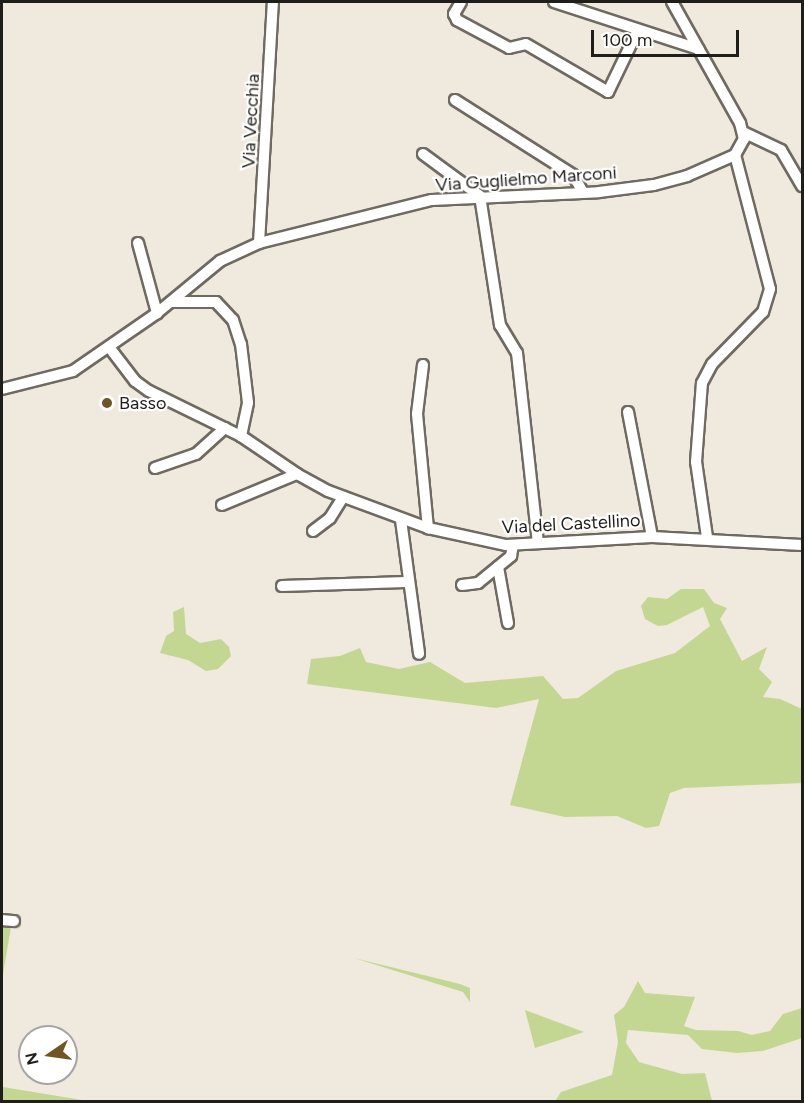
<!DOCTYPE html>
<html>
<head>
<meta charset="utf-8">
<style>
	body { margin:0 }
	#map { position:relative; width:804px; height:1103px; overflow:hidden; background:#efe9de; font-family:Figtree,sans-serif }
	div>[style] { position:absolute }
	.green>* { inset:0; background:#c3d793 }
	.roads { filter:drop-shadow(2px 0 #6f6a61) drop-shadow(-2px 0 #6f6a61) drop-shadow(0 2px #6f6a61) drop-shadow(0 -2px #6f6a61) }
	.street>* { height:10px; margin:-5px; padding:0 5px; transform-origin:5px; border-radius:5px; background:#fff }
	.dots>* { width:16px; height:16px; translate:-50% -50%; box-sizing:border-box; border:3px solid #fff; border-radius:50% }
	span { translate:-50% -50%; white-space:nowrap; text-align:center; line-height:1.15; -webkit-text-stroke:4.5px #fff; paint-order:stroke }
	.street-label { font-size:18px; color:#201e1a }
	.poi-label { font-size:18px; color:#201e1a }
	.left { translate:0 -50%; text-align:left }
	.frame { position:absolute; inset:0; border:3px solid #201e1a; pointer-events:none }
	.north { position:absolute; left:18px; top:1025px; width:60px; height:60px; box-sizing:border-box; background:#fff; border:2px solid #a6a5a3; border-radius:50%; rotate:257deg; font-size:16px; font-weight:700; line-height:24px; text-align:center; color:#201e1a }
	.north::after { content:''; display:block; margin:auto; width:21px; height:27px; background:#705627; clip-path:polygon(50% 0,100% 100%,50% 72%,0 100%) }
	.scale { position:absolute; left:591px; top:30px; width:148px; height:27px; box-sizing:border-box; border:3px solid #201e1a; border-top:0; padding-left:8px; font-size:18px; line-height:21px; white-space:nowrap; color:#201e1a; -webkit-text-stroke:4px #fff; paint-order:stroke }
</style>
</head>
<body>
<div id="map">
	<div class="green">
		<i style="clip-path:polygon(681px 589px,704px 589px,714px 603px,727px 608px,720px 619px,742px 661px,767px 647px,759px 669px,772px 682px,763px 697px,780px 699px,802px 709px,802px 783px,684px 788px,670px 793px,659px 826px,646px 828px,617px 816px,565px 817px,510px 805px,539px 699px,496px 708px,307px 684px,311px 659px,340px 656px,360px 648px,366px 662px,399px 669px,430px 662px,465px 683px,543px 676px,563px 699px,578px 698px,616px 671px,675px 653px,710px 626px,703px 607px,667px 625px,658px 626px,645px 619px,641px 606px,648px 597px,667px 599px)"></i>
		<i style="clip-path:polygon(184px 607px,186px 634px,200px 643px,221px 639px,229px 647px,231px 656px,218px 669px,206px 671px,188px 660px,160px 653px,166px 636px,174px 631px,173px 612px)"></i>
		<i style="clip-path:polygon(2px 925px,11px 927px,2px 980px)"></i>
		<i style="clip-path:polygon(354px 958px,460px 984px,470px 988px,470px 1002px,463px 992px)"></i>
		<i style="clip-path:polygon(638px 981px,645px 993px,695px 997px,684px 1026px,696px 1030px,738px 1031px,752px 1035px,770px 1031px,783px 1014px,802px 1008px,802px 1038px,763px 1051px,737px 1053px,702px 1049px,688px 1035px,628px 1030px,626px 1043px,639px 1062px,682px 1074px,705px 1073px,712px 1101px,555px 1101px,561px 1092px,612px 1075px,618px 1042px,614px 1015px,624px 1007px)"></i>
		<i style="clip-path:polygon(525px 1010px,584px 1032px,535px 1048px)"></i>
		<i style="clip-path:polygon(2px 1077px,3px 1087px,88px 1101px,2px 1101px)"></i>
	</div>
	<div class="roads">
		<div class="street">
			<i style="left:461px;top:2px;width:14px;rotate:120deg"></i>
			<i style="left:454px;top:14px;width:7px;rotate:63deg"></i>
			<i style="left:457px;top:20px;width:59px;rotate:28.3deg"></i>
			<i style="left:509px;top:48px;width:17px;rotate:-13deg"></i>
			<i style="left:526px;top:44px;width:95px;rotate:30.3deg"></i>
			<i style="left:608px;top:92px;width:69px;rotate:-64.2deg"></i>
			<i style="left:554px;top:2px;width:152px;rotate:18deg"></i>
			<i style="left:455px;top:100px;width:140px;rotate:32.4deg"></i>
			<i style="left:573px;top:175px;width:20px;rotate:60deg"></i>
			<i style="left:743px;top:132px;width:42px;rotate:25.3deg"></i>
			<i style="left:781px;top:150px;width:42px;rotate:59.7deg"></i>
			<i style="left:423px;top:154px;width:71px;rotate:36.4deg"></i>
			<i style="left:480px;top:196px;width:131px;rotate:81.2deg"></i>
			<i style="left:500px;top:325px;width:33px;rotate:59deg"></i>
			<i style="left:517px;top:353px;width:191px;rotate:83.7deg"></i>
			<i style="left:138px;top:243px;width:73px;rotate:74.8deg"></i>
			<i style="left:259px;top:243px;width:241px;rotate:-86.7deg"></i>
			<i style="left:171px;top:302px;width:45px"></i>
			<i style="left:216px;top:302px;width:25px;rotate:47deg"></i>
			<i style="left:233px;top:320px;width:25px;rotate:72deg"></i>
			<i style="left:241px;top:344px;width:59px;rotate:83.2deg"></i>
			<i style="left:248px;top:403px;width:34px;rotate:102deg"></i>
			<i style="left:109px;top:347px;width:43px;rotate:52.6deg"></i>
			<i style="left:135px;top:381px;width:17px;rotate:36deg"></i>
			<i style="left:149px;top:391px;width:102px;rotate:26.1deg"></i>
			<i style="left:241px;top:436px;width:68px;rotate:34.2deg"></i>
			<i style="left:297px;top:474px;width:35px;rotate:29deg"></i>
			<i style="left:328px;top:491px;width:107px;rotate:20.3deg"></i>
			<i style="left:428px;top:528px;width:80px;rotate:12.3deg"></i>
			<i style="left:506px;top:545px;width:146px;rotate:-3.1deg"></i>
			<i style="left:652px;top:537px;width:150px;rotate:3.1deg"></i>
			<i style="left:423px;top:365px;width:49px;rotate:97deg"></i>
			<i style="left:417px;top:414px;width:115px;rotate:84.5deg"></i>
			<i style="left:2px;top:389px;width:73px;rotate:-14.2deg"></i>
			<i style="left:73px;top:371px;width:102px;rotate:-34.6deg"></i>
			<i style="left:157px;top:313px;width:82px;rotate:-39.5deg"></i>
			<i style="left:220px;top:261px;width:43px;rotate:-24.8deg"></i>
			<i style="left:259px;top:243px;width:178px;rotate:-14deg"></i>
			<i style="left:432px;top:200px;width:167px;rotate:-2.7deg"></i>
			<i style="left:599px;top:192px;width:55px;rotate:-7.3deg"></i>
			<i style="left:654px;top:185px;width:34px;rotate:-15deg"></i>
			<i style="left:687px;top:176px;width:52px;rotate:-23.6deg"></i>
			<i style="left:735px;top:155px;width:18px;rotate:-61deg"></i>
			<i style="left:744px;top:139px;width:16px;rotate:-104deg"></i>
			<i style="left:740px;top:123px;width:139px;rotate:-119.3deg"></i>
			<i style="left:628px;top:412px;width:127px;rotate:79.1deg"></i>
			<i style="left:155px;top:468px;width:43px;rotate:-18.9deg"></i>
			<i style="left:196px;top:454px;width:39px;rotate:-42deg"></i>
			<i style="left:222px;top:505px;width:81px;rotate:-22.5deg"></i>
			<i style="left:401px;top:520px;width:135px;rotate:82.3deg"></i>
			<i style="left:313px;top:531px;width:21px;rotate:-37deg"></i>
			<i style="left:330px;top:518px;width:25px;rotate:-58deg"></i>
			<i style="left:707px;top:537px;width:76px;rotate:-98.3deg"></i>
			<i style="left:696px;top:462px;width:79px;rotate:-85.7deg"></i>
			<i style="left:702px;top:383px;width:21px;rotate:-62deg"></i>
			<i style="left:712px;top:364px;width:73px;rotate:-45.6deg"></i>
			<i style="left:763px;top:312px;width:24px;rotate:-73deg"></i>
			<i style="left:770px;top:289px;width:138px;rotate:-104.6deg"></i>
			<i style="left:498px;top:567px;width:57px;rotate:79.9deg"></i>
			<i style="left:462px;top:585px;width:16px;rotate:-7deg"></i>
			<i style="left:478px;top:583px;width:43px;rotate:-39.3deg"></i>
			<i style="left:511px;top:556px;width:11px;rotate:-80deg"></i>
			<i style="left:282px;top:586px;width:124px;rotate:-1.8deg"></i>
			<i style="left:2px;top:920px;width:12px;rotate:5deg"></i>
		</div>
	</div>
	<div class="dots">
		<i style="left:107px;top:403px;background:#705627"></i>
	</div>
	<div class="street-label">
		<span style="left:251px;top:121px;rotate:-87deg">Via Vecchia</span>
		<span style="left:526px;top:179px;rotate:-4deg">Via Guglielmo Marconi</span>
		<span style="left:571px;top:524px;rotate:-3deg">Via del Castellino</span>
	</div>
	<div class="poi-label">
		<span class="left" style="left:119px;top:403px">Basso</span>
	</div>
	<div class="frame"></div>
	<div class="north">N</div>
	<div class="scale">100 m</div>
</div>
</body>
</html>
